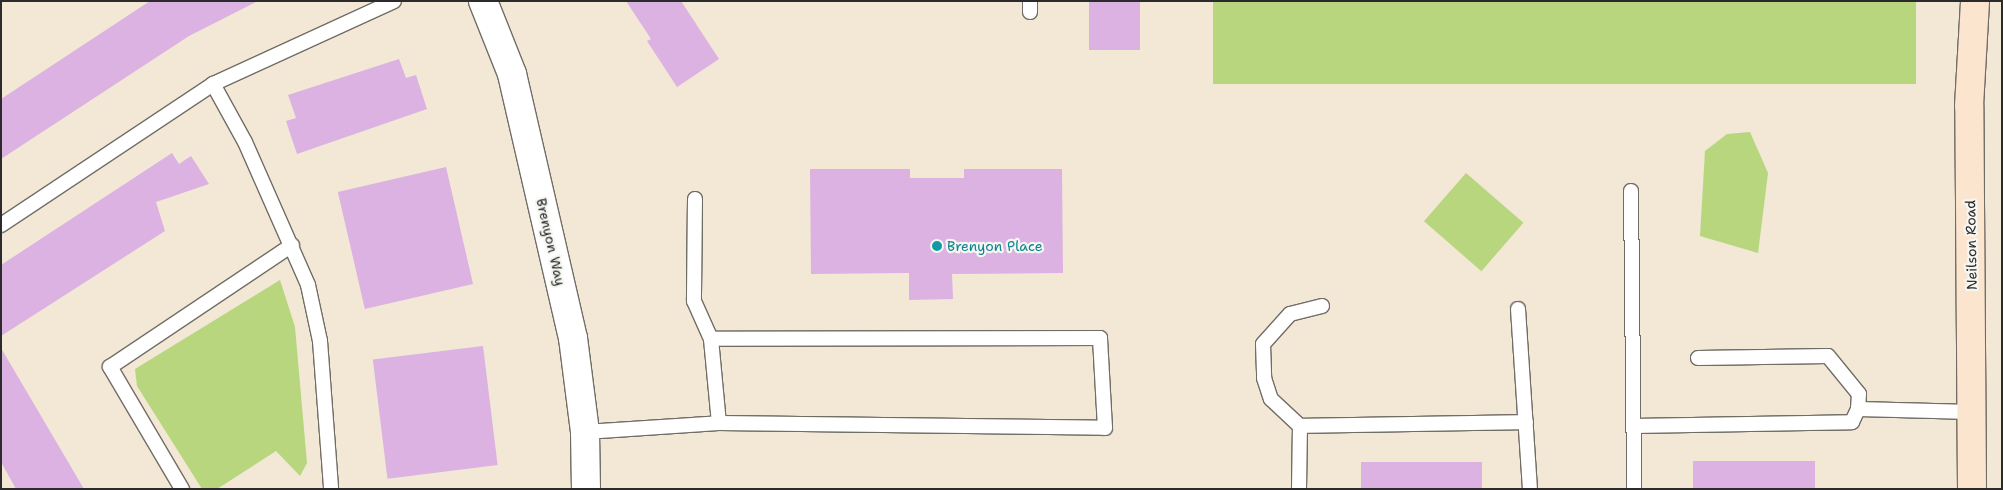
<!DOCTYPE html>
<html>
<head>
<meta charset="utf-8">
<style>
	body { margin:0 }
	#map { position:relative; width:2003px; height:490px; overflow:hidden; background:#f2e8d5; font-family:"Shantell Sans",sans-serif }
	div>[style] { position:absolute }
	.green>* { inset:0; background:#b7d67d; transform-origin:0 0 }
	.building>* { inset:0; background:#dbb2e1; transform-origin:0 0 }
	.roads { filter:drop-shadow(1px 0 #716d66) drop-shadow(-1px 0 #716d66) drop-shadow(0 1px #716d66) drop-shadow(0 -1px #716d66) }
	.service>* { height:14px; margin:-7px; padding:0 7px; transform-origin:7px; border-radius:7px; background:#fff }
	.tertiary>* { height:28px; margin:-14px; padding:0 14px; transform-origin:14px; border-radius:14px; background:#fff }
	.secondary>* { height:28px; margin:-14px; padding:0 14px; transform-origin:14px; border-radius:14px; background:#fce5cf }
	.dots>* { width:14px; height:14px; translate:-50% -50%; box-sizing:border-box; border:2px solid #f6f6f2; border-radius:50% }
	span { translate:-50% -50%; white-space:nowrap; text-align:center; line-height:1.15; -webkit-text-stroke:4.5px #f6f6f2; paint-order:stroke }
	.street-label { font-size:14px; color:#2b2b2b }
	.culture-label { font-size:14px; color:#0d838f }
	.left { translate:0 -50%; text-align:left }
	.frame { position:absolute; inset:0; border:2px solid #2b2b2b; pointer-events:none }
</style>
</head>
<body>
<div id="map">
	<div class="green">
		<i style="left:1213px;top:1px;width:703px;height:83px"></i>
		<i style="clip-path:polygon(1750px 132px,1768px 173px,1758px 253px,1700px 236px,1705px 151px,1727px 134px)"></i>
		<i style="left:1466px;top:173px;width:76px;height:64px;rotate:41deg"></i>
		<i style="clip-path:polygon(280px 280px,295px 327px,307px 463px,300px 476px,276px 451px,217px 489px,202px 489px,137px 386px,135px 369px)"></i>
	</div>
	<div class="building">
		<i style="clip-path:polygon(150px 1px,258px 1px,189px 36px,1px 159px,1px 99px)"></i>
		<i style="clip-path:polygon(626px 1px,681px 1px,719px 59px,677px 87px,647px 41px,651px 39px)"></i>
		<i style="left:1089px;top:1px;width:51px;height:49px"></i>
		<i style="clip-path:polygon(399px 59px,406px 78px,416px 75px,427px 109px,297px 154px,286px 121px,296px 118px,288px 95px)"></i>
		<i style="clip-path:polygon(172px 153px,179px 164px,191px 156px,209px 184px,156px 202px,165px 231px,1px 336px,1px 265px)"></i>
		<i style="left:446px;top:167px;width:120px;height:111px;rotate:77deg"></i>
		<i style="clip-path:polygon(810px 169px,910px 169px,910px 178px,964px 178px,964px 169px,1062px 169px,1063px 273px,952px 274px,953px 299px,909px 300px,909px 273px,811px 274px)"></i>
		<i style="left:483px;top:346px;width:120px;height:111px;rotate:83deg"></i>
		<i style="clip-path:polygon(1px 348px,84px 489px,16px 489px,1px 462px)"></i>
		<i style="left:1815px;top:461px;width:28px;height:122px;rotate:90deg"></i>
		<i style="left:1482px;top:462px;width:27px;height:121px;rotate:90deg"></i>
	</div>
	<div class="roads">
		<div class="service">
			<i style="left:1030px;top:12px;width:11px;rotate:-90deg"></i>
			<i style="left:213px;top:84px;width:66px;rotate:61.1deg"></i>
			<i style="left:245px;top:142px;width:156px;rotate:66.2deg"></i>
			<i style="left:308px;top:285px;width:57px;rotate:77.9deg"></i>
			<i style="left:320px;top:341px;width:148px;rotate:85.7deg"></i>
			<i style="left:1631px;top:191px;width:298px;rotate:89.4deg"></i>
			<i style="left:695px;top:199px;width:102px;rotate:90.6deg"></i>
			<i style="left:694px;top:301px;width:42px;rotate:65.9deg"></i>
			<i style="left:711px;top:339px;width:84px;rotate:84.6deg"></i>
			<i style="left:1px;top:225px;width:255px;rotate:-33.6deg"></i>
			<i style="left:213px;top:84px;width:199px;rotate:-24.6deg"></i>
			<i style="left:1322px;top:306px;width:33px;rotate:166deg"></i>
			<i style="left:1290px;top:314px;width:40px;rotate:132deg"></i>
			<i style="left:1263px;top:344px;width:34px;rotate:88deg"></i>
			<i style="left:1264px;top:378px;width:22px;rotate:72deg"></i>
			<i style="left:1271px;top:399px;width:40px;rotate:43deg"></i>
			<i style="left:1300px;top:426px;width:226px;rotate:-1deg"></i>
			<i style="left:1518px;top:309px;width:180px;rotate:86.2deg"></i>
			<i style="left:1698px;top:358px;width:130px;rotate:-0.9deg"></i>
			<i style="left:1828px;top:356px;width:49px;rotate:50.8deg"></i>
			<i style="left:1859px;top:394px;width:15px;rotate:94deg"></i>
			<i style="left:1633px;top:426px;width:219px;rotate:-1deg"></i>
			<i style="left:1852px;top:422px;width:14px;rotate:-65deg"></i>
			<i style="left:1858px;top:409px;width:114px;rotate:1.5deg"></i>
			<i style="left:585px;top:432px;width:134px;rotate:-3.8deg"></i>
			<i style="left:719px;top:423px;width:386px;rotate:0.7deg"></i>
			<i style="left:1105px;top:428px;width:90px;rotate:-93.2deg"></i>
			<i style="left:1100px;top:338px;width:389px;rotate:179.9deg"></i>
			<i style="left:182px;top:489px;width:142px;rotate:-120.5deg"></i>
			<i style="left:110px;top:367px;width:219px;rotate:-33.8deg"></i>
			<i style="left:1299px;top:489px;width:63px;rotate:-89.1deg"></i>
		</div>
		<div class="tertiary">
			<i style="left:483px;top:1px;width:79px;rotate:68.3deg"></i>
			<i style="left:512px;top:74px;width:271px;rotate:77deg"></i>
			<i style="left:573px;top:338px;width:95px;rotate:82.7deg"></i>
			<i style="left:585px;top:432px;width:57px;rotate:89deg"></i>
		</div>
		<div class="secondary">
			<i style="left:1972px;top:489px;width:383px;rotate:-90.4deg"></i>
			<i style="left:1969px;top:106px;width:105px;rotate:-86.7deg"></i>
		</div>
	</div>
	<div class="dots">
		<i style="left:937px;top:246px;background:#0f9aa8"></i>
	</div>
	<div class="street-label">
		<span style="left:551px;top:242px;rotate:77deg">Brenyon Way</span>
		<span style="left:1971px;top:245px;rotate:-91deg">Neilson Road</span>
	</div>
	<div class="culture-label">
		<span class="left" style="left:947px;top:246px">Brenyon Place</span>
	</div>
	<div class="frame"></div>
</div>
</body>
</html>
